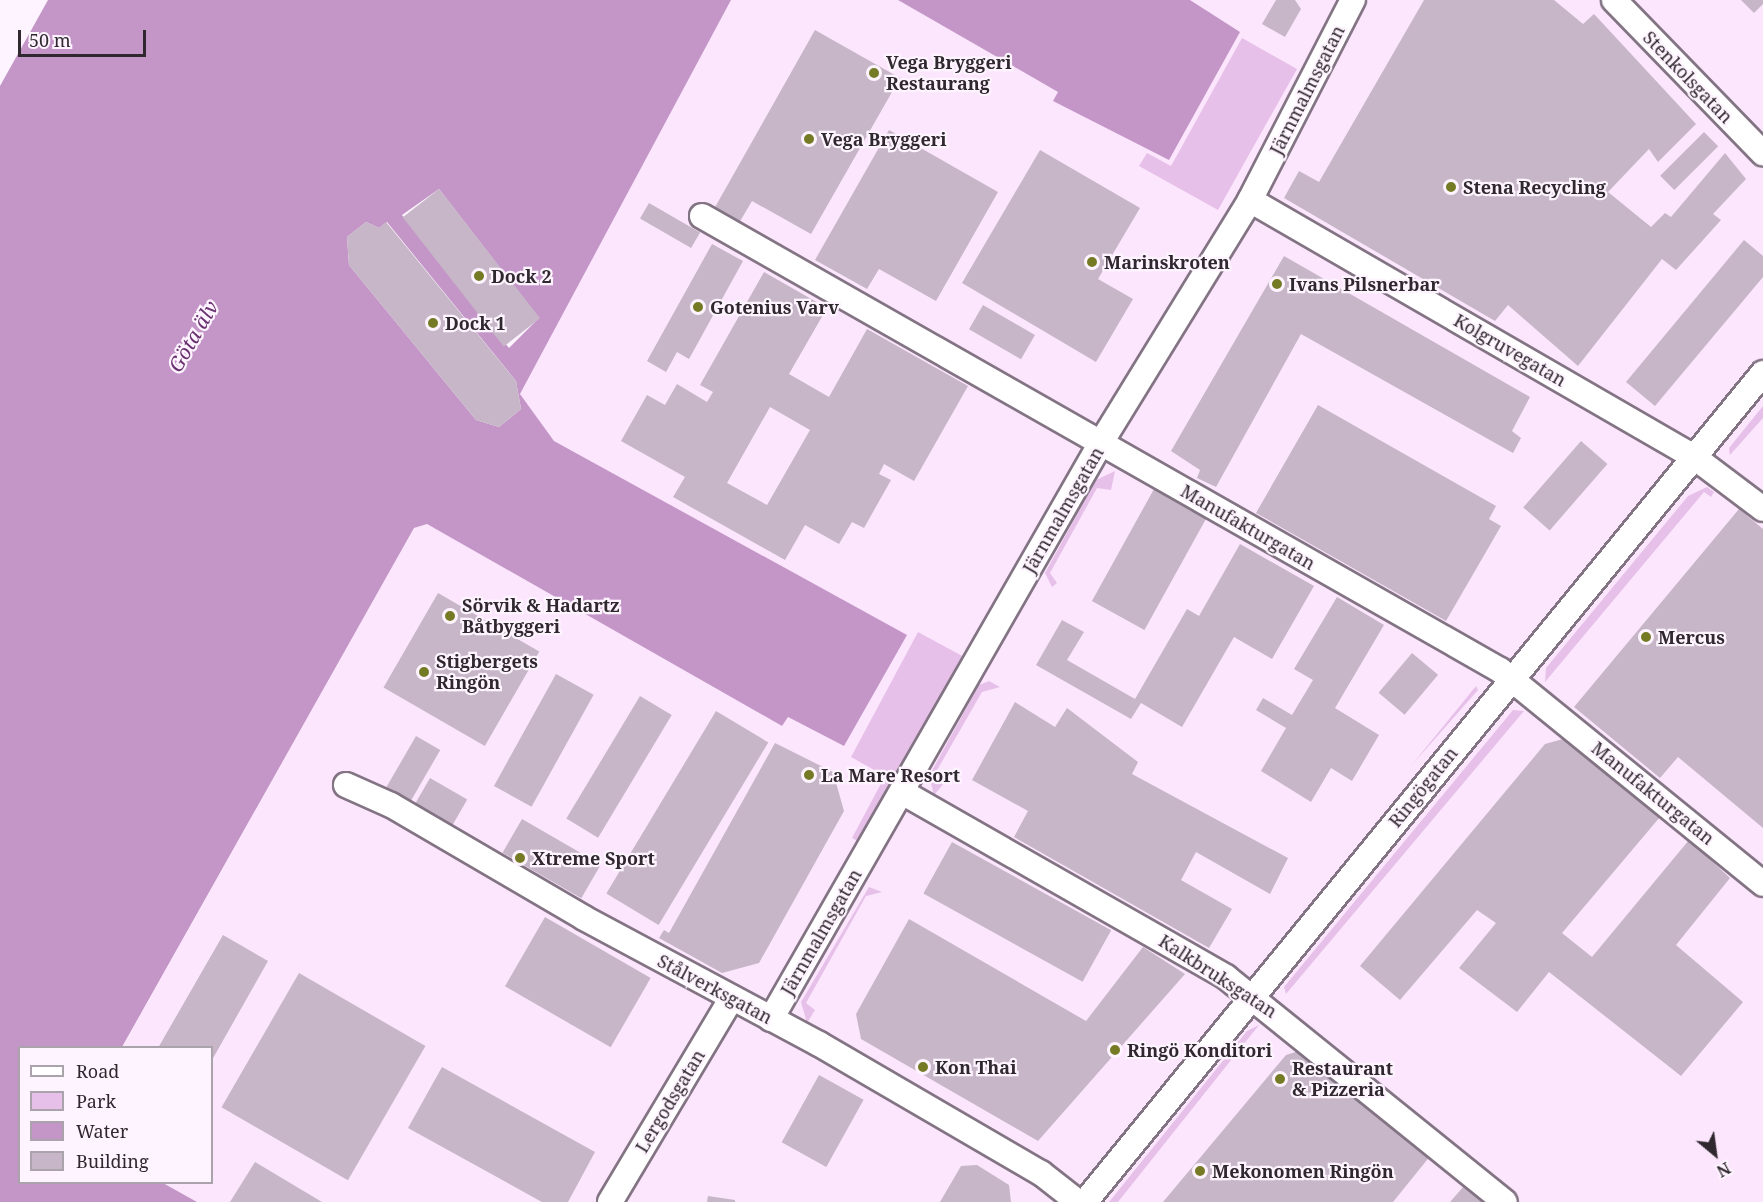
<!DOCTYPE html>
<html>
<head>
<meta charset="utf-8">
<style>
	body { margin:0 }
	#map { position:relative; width:1763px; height:1202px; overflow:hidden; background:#fef4ff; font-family:"Noto Serif",serif }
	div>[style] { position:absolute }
	.built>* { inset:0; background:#fce6fd }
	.green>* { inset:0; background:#e6c0e9 }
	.water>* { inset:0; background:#c496c8 }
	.building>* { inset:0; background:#c6b6c7; transform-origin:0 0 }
	.roads { filter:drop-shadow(2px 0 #837484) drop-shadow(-2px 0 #837484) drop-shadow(0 2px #837484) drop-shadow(0 -2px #837484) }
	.minor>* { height:24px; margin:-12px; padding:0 12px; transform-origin:12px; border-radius:12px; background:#fff }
	.dots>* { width:16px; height:16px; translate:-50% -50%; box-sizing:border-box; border:3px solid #fef4ff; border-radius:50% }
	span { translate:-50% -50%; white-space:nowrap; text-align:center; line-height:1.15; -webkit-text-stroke:4.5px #fef4ff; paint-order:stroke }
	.poi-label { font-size:18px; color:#2f292f; font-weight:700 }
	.left { translate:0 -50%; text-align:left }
	.street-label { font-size:18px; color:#2f292f }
	.water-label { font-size:20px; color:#69316f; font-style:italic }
	.legend { position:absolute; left:18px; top:1046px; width:195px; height:138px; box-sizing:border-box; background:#fef4ff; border:2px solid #aba3ac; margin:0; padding:8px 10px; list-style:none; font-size:18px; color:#2f292f }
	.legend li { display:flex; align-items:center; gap:12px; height:30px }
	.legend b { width:30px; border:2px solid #aba3ac }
	.north { position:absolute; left:1685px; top:1124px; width:60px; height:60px; -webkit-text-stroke:4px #fef4ff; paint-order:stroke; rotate:151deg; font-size:16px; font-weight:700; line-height:24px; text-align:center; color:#2f292f }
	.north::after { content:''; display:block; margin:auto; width:21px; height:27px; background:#2f292f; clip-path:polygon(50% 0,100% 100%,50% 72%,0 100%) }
	.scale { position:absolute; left:18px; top:30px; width:128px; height:27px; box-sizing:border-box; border:3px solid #2f292f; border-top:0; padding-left:8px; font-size:18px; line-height:21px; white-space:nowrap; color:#2f292f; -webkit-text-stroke:4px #fef4ff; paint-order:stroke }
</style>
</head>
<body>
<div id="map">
	<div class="built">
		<i style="clip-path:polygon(731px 0,898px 0,1058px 92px,1053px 102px,1240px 32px,1190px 0,1763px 0,1763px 1202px,197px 1202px,163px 1183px,212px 1182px,212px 1048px,122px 1048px,414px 528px,427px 524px,782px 726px,788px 717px,844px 746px,906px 635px,554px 441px,520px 394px)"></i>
	</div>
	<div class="green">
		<i style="clip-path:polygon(1242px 38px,1297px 69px,1218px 210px,1139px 166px,1147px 153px,1171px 166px)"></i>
		<i style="clip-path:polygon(1763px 406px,1763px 418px,1730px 455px,1729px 448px)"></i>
		<i style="clip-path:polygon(1115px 471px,1111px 490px,1097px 488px,1050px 573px,1057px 583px,1052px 587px,1045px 573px,1096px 480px)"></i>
		<i style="clip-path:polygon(1707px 487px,1714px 492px,1711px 497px,1704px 492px,1545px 682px,1546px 668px,1688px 496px)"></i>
		<i style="clip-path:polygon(918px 632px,966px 658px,865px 845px,852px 838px,885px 776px,851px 757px)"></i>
		<i style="clip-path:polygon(989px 681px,1000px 687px,982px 692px,936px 772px,947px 780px,934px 795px,929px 776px,979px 685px)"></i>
		<i style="clip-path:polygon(1476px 686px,1478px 690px,1411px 766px)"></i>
		<i style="clip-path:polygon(1513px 710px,1524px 711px,1286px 994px,1284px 987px)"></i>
		<i style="clip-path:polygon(869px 887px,882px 892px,866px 896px,806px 1003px,815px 1010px,807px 1023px,801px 1002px)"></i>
		<i style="clip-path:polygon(1259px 1025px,1118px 1202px,1109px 1202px,1247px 1031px)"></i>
	</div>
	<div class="water">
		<i style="clip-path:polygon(evenodd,48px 0,731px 0,520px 394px,554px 441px,907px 635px,844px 746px,788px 717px,782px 726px,427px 524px,414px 528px,122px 1047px,20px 1048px,20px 1182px,163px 1183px,197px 1202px,0 1202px,0 86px,48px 0,439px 189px,539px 318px,509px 348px,402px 215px,439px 189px,48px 0,366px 222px,379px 228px,387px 222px,516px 381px,521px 409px,499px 427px,476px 420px,349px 265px,347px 237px,366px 222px)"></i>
		<i style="clip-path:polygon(898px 0,1190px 0,1240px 32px,1169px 160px,1053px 101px,1058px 92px)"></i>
	</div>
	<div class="building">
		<i style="clip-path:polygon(1276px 0,1295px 0,1301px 9px,1285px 37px,1262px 24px)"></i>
		<i style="clip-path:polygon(1424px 0,1554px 0,1583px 24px,1594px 14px,1696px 124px,1658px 162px,1649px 149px,1608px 192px,1651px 227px,1665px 213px,1671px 217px,1725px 153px,1746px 179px,1713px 214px,1721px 220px,1676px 270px,1662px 259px,1578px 366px,1508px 305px,1495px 321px,1284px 198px,1299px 171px,1319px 182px)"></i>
		<i style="clip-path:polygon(1741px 0,1763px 0,1763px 4px,1754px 13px)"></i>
		<i style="clip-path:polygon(815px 30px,900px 78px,811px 234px,752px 201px,739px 223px,714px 209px)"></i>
		<i style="clip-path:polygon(889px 130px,998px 192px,936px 301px,879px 269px,867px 289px,815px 260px)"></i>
		<i style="left:1704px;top:132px;width:20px;height:62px;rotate:45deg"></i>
		<i style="clip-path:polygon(1040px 150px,1140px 208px,1098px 279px,1133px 299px,1096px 362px,962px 283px)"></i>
		<i style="left:439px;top:189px;width:164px;height:46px;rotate:52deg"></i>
		<i style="left:649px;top:203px;width:59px;height:18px;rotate:30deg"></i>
		<i style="clip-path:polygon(366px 222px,379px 228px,386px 222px,516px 381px,521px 409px,499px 427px,476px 420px,349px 265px,347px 237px)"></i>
		<i style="clip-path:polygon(1744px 240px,1763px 256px,1763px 277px,1655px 406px,1626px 382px)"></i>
		<i style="clip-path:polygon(712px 244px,743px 261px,689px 359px,677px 352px,666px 372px,647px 361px)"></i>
		<i style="clip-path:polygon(1284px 256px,1530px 397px,1512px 431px,1521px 438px,1513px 453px,1301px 334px,1216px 487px,1197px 478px,1200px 470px,1171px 451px)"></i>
		<i style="clip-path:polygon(evenodd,764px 272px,827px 308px,789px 374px,829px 397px,867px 329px,968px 386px,914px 481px,884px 464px,879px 474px,891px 480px,864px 528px,852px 522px,839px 544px,805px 525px,785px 560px,673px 497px,685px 477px,621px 441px,647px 395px,665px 405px,677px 384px,707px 402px,713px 392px,700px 385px,764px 272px,770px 407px,810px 430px,767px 505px,727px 483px,770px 407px)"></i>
		<i style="left:983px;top:305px;width:60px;height:28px;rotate:30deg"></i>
		<i style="clip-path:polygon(1318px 405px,1496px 506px,1489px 519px,1501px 526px,1446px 621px,1256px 513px)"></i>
		<i style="left:1581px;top:441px;width:35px;height:88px;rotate:41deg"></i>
		<i style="left:1154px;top:489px;width:60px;height:128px;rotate:29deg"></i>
		<i style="clip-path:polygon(1739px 509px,1763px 529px,1763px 828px,1678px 757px,1660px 778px,1574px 707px)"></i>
		<i style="clip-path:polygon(1240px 544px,1314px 586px,1272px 659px,1234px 637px,1182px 727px,1141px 703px,1131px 719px,1036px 665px,1062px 620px,1084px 632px,1067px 660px,1135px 699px,1187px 609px,1199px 616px)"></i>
		<i style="left:438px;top:593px;width:117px;height:109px;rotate:30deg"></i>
		<i style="clip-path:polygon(1337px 597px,1384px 625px,1335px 708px,1379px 735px,1352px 781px,1331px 768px,1311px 802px,1261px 771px,1286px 728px,1256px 710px,1263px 698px,1292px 715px,1313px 680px,1294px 669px)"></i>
		<i style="left:1412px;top:653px;width:34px;height:52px;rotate:40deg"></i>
		<i style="left:556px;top:674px;width:43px;height:128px;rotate:29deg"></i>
		<i style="left:640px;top:696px;width:37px;height:143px;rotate:31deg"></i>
		<i style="clip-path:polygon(1015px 702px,1055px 727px,1067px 708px,1138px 762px,1132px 774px,1288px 858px,1270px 894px,1196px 852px,1181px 880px,1232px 909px,1209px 948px,1014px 837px,1028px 811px,972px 780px)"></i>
		<i style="left:716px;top:711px;width:61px;height:213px;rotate:31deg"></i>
		<i style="left:416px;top:736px;width:28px;height:59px;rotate:30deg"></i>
		<i style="clip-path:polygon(1563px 739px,1660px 817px,1562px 933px,1592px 957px,1689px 840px,1730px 878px,1676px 945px,1743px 1002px,1681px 1076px,1549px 972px,1517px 1012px,1459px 968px,1496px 923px,1477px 910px,1400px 1000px,1360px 966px,1545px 744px)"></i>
		<i style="clip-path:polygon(775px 743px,833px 772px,844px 811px,759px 963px,722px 973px,659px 938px,664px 930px,669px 933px)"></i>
		<i style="left:430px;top:778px;width:43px;height:30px;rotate:30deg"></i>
		<i style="left:522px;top:819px;width:91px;height:39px;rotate:30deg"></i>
		<i style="left:952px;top:842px;width:182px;height:59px;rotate:29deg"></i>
		<i style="left:545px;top:917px;width:122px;height:80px;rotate:30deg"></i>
		<i style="clip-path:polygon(909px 919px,1086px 1021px,1143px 947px,1185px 974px,1038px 1141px,861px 1039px,856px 1014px)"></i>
		<i style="clip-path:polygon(223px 935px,268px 961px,212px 1060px,212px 1048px,158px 1048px)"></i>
		<i style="left:299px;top:973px;width:146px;height:155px;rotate:30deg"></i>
		<i style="clip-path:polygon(1302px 1050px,1431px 1155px,1393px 1202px,1163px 1202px,1286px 1055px)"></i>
		<i style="clip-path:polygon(442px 1067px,595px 1152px,568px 1202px,542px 1202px,408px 1128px)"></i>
		<i style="left:819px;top:1075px;width:51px;height:77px;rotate:29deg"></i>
		<i style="clip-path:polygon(255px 1162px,322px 1202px,230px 1202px)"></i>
		<i style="clip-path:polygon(977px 1165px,1009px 1185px,1011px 1202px,940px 1202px,961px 1166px)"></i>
		<i style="clip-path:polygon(1464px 1186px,1484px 1202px,1450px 1202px)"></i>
		<i style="clip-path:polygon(708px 1196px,735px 1200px,735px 1202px,707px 1202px)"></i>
	</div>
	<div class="roads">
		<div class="minor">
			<i style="left:1614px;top:0;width:214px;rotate:45.8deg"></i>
			<i style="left:1250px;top:200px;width:513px;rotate:30.06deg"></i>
			<i style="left:1694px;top:457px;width:86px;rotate:37deg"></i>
			<i style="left:702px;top:216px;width:918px;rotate:29.64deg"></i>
			<i style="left:1500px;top:670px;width:339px;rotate:39.1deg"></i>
			<i style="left:346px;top:785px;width:49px;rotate:24deg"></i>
			<i style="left:391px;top:805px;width:224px;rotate:30.3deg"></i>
			<i style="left:584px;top:918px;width:267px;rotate:28.2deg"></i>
			<i style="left:819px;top:1044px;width:257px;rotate:30.2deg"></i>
			<i style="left:1041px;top:1173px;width:47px;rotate:38.1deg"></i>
			<i style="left:902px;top:792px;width:373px;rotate:29.7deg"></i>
			<i style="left:1226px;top:977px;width:358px;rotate:38.9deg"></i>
			<i style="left:771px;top:1019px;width:666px;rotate:-60.2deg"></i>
			<i style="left:1102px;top:441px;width:283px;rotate:-58.4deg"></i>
			<i style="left:1250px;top:200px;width:225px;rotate:-62.8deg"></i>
			<i style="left:610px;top:1202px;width:236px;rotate:-59.2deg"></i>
			<i style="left:1085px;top:1202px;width:1071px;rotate:-50.72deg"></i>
		</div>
	</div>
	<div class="dots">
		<i style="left:874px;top:73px;background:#757b25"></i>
		<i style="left:809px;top:139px;background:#757b25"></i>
		<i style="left:1451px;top:187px;background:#757b25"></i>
		<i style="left:1092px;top:262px;background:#757b25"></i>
		<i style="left:479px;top:276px;background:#757b25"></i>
		<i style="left:1277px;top:284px;background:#757b25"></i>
		<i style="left:698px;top:307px;background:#757b25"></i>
		<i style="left:433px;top:323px;background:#757b25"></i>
		<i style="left:450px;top:616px;background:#757b25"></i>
		<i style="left:1646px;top:637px;background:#757b25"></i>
		<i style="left:424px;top:672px;background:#757b25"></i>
		<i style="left:809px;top:775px;background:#757b25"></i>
		<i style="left:520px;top:858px;background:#757b25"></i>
		<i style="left:1115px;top:1050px;background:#757b25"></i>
		<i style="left:923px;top:1067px;background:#757b25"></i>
		<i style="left:1280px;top:1079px;background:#757b25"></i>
		<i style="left:1200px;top:1171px;background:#757b25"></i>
	</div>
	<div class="poi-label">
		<span class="left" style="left:886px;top:73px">Vega Bryggeri<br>Restaurang</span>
		<span class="left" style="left:821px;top:139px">Vega Bryggeri</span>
		<span class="left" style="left:1463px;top:187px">Stena Recycling</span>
		<span class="left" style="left:1104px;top:262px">Marinskroten</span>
		<span class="left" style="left:491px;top:276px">Dock 2</span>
		<span class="left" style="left:1289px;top:284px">Ivans Pilsnerbar</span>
		<span class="left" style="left:710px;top:307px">Gotenius Varv</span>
		<span class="left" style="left:445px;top:323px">Dock 1</span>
		<span class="left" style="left:462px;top:616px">Sörvik &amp; Hadartz<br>Båtbyggeri</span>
		<span class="left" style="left:1658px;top:637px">Mercus</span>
		<span class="left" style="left:436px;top:672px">Stigbergets<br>Ringön</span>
		<span class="left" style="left:821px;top:775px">La Mare Resort</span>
		<span class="left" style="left:532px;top:858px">Xtreme Sport</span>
		<span class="left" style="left:1127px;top:1050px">Ringö Konditori</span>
		<span class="left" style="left:935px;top:1067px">Kon Thai</span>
		<span class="left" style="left:1292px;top:1079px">Restaurant<br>&amp; Pizzeria</span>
		<span class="left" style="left:1212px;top:1171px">Mekonomen Ringön</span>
	</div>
	<div class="street-label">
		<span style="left:1688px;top:77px;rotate:46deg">Stenkolsgatan</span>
		<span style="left:1307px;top:90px;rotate:-63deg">Järnmalmsgatan</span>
		<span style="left:1510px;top:350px;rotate:30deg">Kolgruvegatan</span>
		<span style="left:1063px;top:510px;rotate:-60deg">Järnmalmsgatan</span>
		<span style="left:1248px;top:527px;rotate:30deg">Manufakturgatan</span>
		<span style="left:1423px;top:787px;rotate:-51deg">Ringögatan</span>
		<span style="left:1653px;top:793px;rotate:39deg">Manufakturgatan</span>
		<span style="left:821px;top:932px;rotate:-60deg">Järnmalmsgatan</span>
		<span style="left:1218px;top:976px;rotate:33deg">Kalkbruksgatan</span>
		<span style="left:715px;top:989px;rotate:28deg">Stålverksgatan</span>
		<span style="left:670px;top:1101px;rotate:-59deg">Lergodsgatan</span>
	</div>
	<div class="water-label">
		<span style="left:193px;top:336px;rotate:-60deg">Göta älv</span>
	</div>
	<ul class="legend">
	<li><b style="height:8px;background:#fff"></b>Road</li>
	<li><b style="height:16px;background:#e6c0e9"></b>Park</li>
	<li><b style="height:16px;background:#c496c8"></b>Water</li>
	<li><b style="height:16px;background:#c6b6c7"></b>Building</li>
	</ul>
	<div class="north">N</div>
	<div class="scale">50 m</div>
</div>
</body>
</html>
